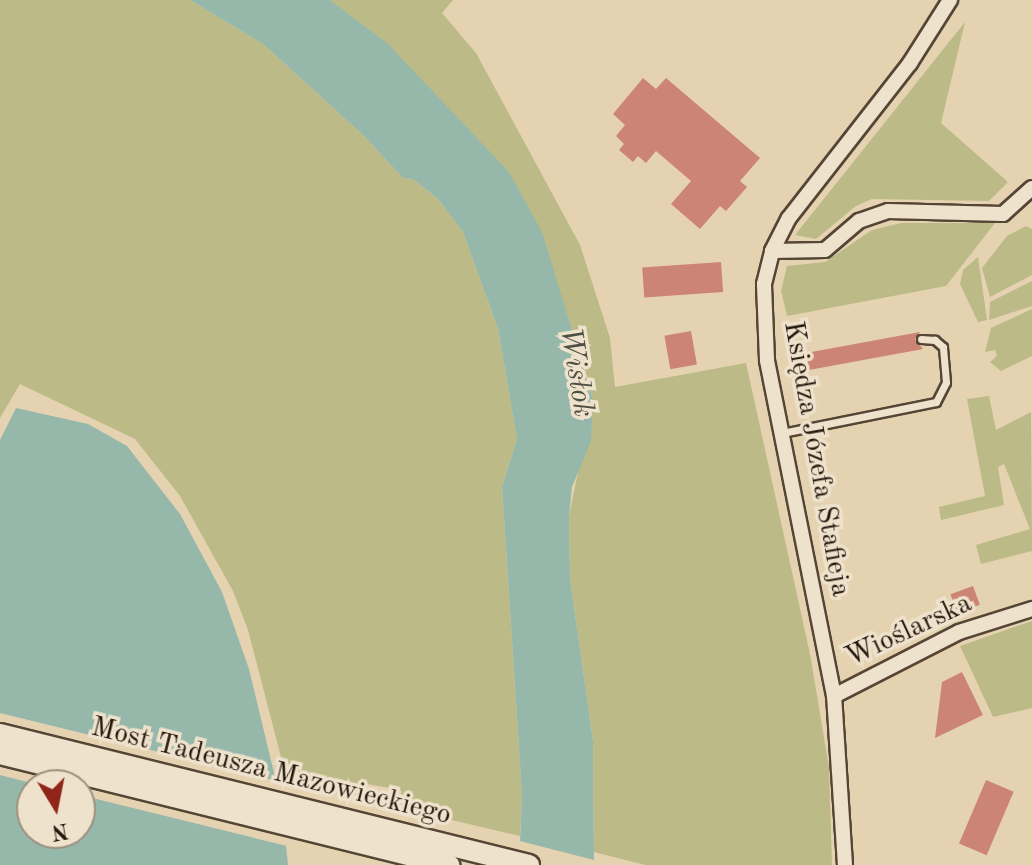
<!DOCTYPE html>
<html>
<head>
<meta charset="utf-8">
<style>
	body { margin:0 }
	#map { position:relative; width:1032px; height:865px; overflow:hidden; background:#e5d2b1; font-family:"Old Standard TT",serif }
	div>[style] { position:absolute }
	.green>* { inset:0; background:#bcba87 }
	.water>* { inset:0; background:#96b8aa }
	.pier>* { inset:0; background:#e5d2b1 }
	.building>* { inset:0; background:#cc8575; transform-origin:0 0 }
	.roads { filter:drop-shadow(2px 0 #554535) drop-shadow(-2px 0 #554535) drop-shadow(0 2px #554535) drop-shadow(0 -2px #554535) }
	.service>* { height:7px; margin:-3.5px; padding:0 3.5px; transform-origin:3.5px; border-radius:3.5px; background:#eee2cc }
	.minor>* { height:14px; margin:-7px; padding:0 7px; transform-origin:7px; border-radius:7px; background:#eee2cc }
	.secondary>* { height:20px; margin:-10px; padding:0 10px; transform-origin:10px; border-radius:10px; background:#eee2cc }
	span { translate:-50% -50%; white-space:nowrap; text-align:center; line-height:1.15; -webkit-text-stroke:7px #eee2cc; paint-order:stroke }
	.street-label { font-size:28px; color:#25160c }
	.water-label { font-size:30px; color:#4d4f43; font-style:italic }
	.north { position:absolute; left:16px; top:769px; width:80px; height:80px; box-sizing:border-box; background:#eee2cc; border:2px solid #9e907f; border-radius:50%; rotate:170deg; font-size:22px; font-weight:700; line-height:32px; text-align:center; color:#25160c }
	.north::after { content:''; display:block; margin:auto; width:28px; height:36px; background:#8f2418; clip-path:polygon(50% 0,100% 100%,50% 72%,0 100%) }
</style>
</head>
<body>
<div id="map">
	<div class="green">
		<i style="clip-path:polygon(0 0,190px 0,263px 44px,363px 135px,403px 178px,413px 179px,439px 200px,463px 232px,498px 329px,517px 439px,502px 487px,522px 794px,520px 836px,401px 808px,401px 790px,367px 784px,364px 799px,288px 784px,248px 630px,233px 591px,180px 496px,135px 439px,20px 384px,0 418px)"></i>
		<i style="clip-path:polygon(330px 0,453px 0,442px 13px,476px 53px,580px 245px,610px 338px,615px 387px,746px 363px,810px 654px,829px 767px,832px 865px,645px 865px,594px 852px,593px 741px,570px 579px,569px 516px,593px 399px,585px 369px)"></i>
		<i style="clip-path:polygon(965px 22px,941px 123px,1008px 182px,989px 201px,872px 199px,856px 206px,816px 239px,795px 235px)"></i>
		<i style="clip-path:polygon(901px 223px,995px 223px,946px 286px,787px 316px,781px 291px,787px 266px,825px 262px,872px 230px)"></i>
		<i style="clip-path:polygon(1026px 226px,1032px 229px,1032px 275px,990px 297px,982px 268px,1007px 236px)"></i>
		<i style="clip-path:polygon(978px 257px,987px 320px,978px 322px,960px 284px,963px 270px)"></i>
		<i style="clip-path:polygon(1032px 281px,1032px 306px,989px 320px,990px 302px)"></i>
		<i style="clip-path:polygon(1032px 309px,1032px 356px,1001px 371px,990px 362px,997px 356px,995px 350px,985px 352px,991px 328px)"></i>
		<i style="clip-path:polygon(989px 396px,996px 430px,1031px 412px,1032px 551px,981px 564px,976px 545px,1030px 529px,1004px 464px,998px 467px,1004px 505px,941px 520px,939px 507px,985px 496px,967px 399px)"></i>
		<i style="clip-path:polygon(1032px 621px,1032px 708px,993px 717px,960px 646px)"></i>
	</div>
	<div class="water">
		<i style="clip-path:polygon(190px 0,330px 0,388px 44px,509px 172px,542px 232px,593px 399px,591px 441px,572px 487px,569px 516px,570px 579px,593px 741px,594px 865px,519px 865px,522px 794px,502px 487px,517px 439px,498px 329px,463px 232px,439px 200px,413px 179px,403px 178px,363px 135px,263px 44px)"></i>
		<i style="clip-path:polygon(evenodd,16px 408px,88px 424px,127px 446px,180px 514px,222px 592px,249px 669px,282px 806px,288px 865px,0 865px,0 440px,16px 408px,32px 785px,80px 785px,80px 833px,32px 833px,32px 785px)"></i>
	</div>
	<div class="pier">
		<i style="clip-path:polygon(0 713px,281px 782px,291px 847px,80px 795px,80px 785px,39px 785px,0 775px)"></i>
		<i style="clip-path:polygon(516px 840px,598px 861px,598px 865px,515px 865px)"></i>
	</div>
	<div class="building">
		<i style="clip-path:polygon(643px 78px,656px 89px,666px 78px,760px 158px,740px 181px,747px 187px,726px 211px,720px 206px,700px 229px,671px 204px,691px 181px,656px 151px,646px 163px,638px 156px,633px 162px,619px 150px,624px 144px,616px 136px,625px 125px,613px 114px)"></i>
		<i style="left:721px;top:262px;width:30px;height:79px;rotate:86deg"></i>
		<i style="left:691px;top:331px;width:34px;height:27px;rotate:80deg"></i>
		<i style="clip-path:polygon(920px 332px,915px 339px,923px 349px,809px 370px,806px 353px)"></i>
		<i style="left:973px;top:586px;width:20px;height:24px;rotate:70deg"></i>
		<i style="clip-path:polygon(962px 672px,983px 715px,935px 738px,942px 682px)"></i>
		<i style="left:986px;top:780px;width:30px;height:69px;rotate:23deg"></i>
	</div>
	<div class="roads">
		<div class="service">
			<i style="left:782px;top:433px;width:157px;rotate:-11.4deg"></i>
			<i style="left:936px;top:402px;width:22px;rotate:-63deg"></i>
			<i style="left:946px;top:382px;width:35px;rotate:-95deg"></i>
			<i style="left:943px;top:347px;width:11px;rotate:-139deg"></i>
			<i style="left:935px;top:340px;width:14px;rotate:-176deg"></i>
		</div>
		<div class="minor">
			<i style="left:772px;top:251px;width:53px;rotate:-1.1deg"></i>
			<i style="left:825px;top:250px;width:45px;rotate:-40.5deg"></i>
			<i style="left:859px;top:221px;width:31px;rotate:-19deg"></i>
			<i style="left:888px;top:211px;width:115px;rotate:1.5deg"></i>
			<i style="left:1003px;top:214px;width:39px;rotate:-42deg"></i>
			<i style="left:834px;top:696px;width:140px;rotate:-27.1deg"></i>
			<i style="left:959px;top:632px;width:77px;rotate:-17.5deg"></i>
			<i style="left:845px;top:865px;width:169px;rotate:-93.7deg"></i>
			<i style="left:834px;top:696px;width:343px;rotate:-101.3deg"></i>
			<i style="left:767px;top:360px;width:76px;rotate:-92.3deg"></i>
			<i style="left:764px;top:284px;width:34px;rotate:-76deg"></i>
			<i style="left:772px;top:251px;width:37px;rotate:-63deg"></i>
			<i style="left:789px;top:218px;width:197px;rotate:-52deg"></i>
			<i style="left:910px;top:63px;width:75px;rotate:-57.6deg"></i>
		</div>
		<div class="secondary">
			<i style="left:0;top:734px;width:545px;rotate:13.91deg"></i>
			<i style="left:0;top:754px;width:463px;rotate:13.9deg"></i>
		</div>
	</div>
	<div class="street-label">
		<span style="left:816px;top:459px;rotate:80deg">Księdza Józefa Stafieja</span>
		<span style="left:909px;top:631px;rotate:-25deg">Wioślarska</span>
		<span style="left:271px;top:772px;rotate:14deg">Most Tadeusza Mazowieckiego</span>
	</div>
	<div class="water-label">
		<span style="left:576px;top:372px;rotate:81deg">Wisłok</span>
	</div>
	<div class="north">N</div>
</div>
</body>
</html>
